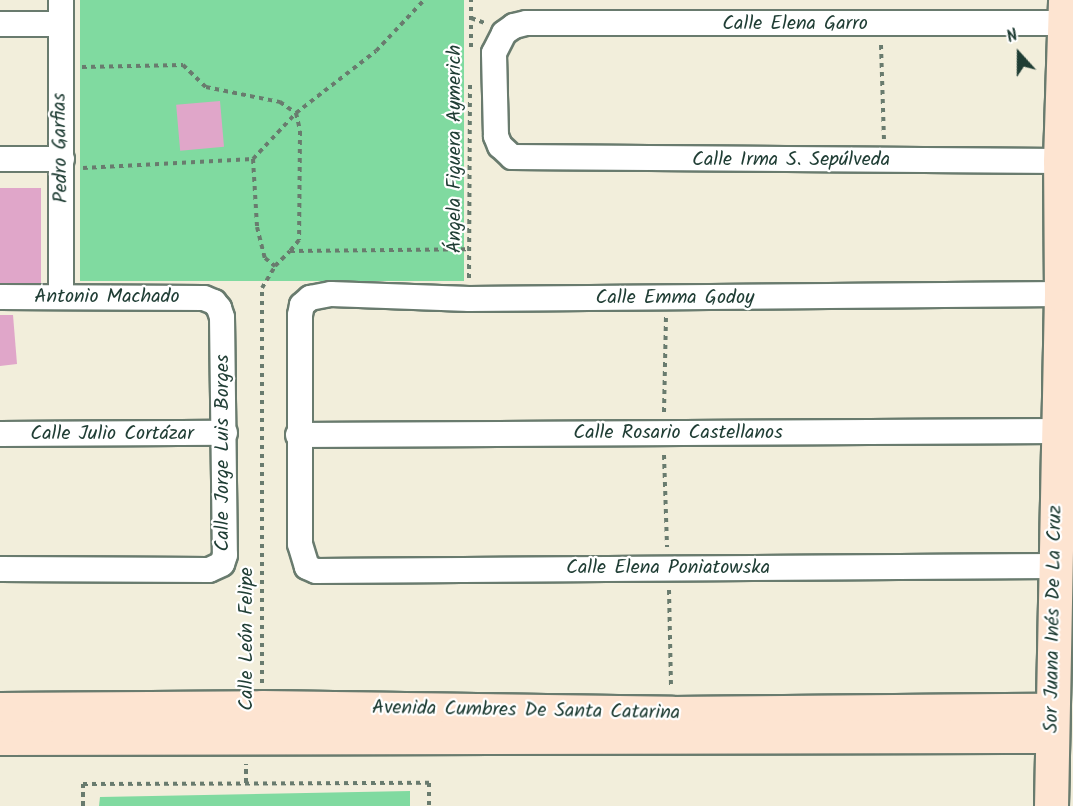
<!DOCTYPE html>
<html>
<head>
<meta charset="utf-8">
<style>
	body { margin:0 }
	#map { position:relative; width:1073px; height:806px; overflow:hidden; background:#f2eedb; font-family:Kalam,sans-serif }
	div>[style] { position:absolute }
	.green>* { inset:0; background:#80daa0; transform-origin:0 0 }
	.building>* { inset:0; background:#e0a6c9; transform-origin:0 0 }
	.path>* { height:4px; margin-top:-2px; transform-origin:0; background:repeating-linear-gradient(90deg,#697b6e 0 4.5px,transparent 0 9px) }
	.roads { filter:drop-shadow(2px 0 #697b6e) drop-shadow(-2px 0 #697b6e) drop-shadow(0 2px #697b6e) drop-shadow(0 -2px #697b6e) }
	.street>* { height:24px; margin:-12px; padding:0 12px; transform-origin:12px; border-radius:12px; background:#fff }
	.secondary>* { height:33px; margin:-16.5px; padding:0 16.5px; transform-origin:16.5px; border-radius:16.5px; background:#fde4d1 }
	span { translate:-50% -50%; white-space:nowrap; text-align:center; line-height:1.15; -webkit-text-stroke:4.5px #fff; paint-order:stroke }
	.street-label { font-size:20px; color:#1f3d34 }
	.north { position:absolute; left:989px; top:24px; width:60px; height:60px; -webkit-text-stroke:4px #fff; paint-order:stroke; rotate:339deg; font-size:16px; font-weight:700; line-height:24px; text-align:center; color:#1f3d34 }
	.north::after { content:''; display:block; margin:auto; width:21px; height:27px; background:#1f3d34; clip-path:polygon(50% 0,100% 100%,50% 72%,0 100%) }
</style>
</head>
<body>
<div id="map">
	<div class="green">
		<i style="left:80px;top:0;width:384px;height:281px"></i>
		<i style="clip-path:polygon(410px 791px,410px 806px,99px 806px,100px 797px)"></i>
	</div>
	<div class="building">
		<i style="left:220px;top:101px;width:46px;height:44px;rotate:85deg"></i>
		<i style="left:0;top:188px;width:41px;height:95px"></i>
		<i style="clip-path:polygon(0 315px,13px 315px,17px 364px,0 366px)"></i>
	</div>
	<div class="path">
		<i style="left:471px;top:18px;width:15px;rotate:20deg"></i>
		<i style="left:881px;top:45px;width:94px;rotate:88.2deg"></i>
		<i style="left:471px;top:47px;width:47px;rotate:-90deg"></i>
		<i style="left:82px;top:67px;width:101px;rotate:-1.1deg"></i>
		<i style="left:183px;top:65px;width:32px;rotate:44deg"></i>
		<i style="left:206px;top:87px;width:76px;rotate:11.5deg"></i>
		<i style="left:280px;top:102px;width:19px;rotate:35deg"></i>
		<i style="left:296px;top:113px;width:18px;rotate:77deg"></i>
		<i style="left:300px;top:131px;width:109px;rotate:90.5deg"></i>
		<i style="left:299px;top:240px;width:14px;rotate:129deg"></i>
		<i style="left:253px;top:159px;width:68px;rotate:86.6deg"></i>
		<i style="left:257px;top:227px;width:32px;rotate:76deg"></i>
		<i style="left:265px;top:258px;width:13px;rotate:39deg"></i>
		<i style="left:83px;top:168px;width:170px;rotate:-3deg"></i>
		<i style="left:253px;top:159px;width:63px;rotate:-46.9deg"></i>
		<i style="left:296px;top:113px;width:101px;rotate:-37.8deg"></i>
		<i style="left:376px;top:51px;width:70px;rotate:-46.7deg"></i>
		<i style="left:469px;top:278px;width:193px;rotate:-89.7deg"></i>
		<i style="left:664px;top:412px;width:95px;rotate:-88.8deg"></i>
		<i style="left:664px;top:455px;width:92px;rotate:88.1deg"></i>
		<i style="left:669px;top:590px;width:97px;rotate:88.8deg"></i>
		<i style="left:262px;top:683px;width:395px;rotate:-90deg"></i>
		<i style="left:262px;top:288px;width:26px;rotate:-59deg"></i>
		<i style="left:275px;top:266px;width:21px;rotate:-45deg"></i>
		<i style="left:290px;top:251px;width:179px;rotate:-0.6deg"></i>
		<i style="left:246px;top:783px;width:19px;rotate:-90deg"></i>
		<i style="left:83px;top:806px;width:22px;rotate:-90deg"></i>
		<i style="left:83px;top:784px;width:346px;rotate:-0.2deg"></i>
		<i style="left:429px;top:783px;width:23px;rotate:90deg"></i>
	</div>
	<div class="roads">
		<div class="street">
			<i style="left:61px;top:0;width:297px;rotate:90deg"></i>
			<i style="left:0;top:24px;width:61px"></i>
			<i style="left:0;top:159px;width:62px"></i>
			<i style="left:1060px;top:161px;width:548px;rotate:-179.58deg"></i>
			<i style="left:512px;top:157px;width:16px;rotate:-137deg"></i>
			<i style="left:500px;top:146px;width:11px;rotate:-112deg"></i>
			<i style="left:496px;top:136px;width:83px;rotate:-91.4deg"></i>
			<i style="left:494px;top:53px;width:22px;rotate:-63deg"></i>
			<i style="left:504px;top:33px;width:12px;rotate:-35deg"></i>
			<i style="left:514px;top:26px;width:12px;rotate:-14deg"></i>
			<i style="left:526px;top:23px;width:537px"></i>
			<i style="left:0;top:297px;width:204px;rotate:0.3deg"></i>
			<i style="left:204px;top:298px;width:11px;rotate:22deg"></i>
			<i style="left:214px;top:302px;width:8px;rotate:50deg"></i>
			<i style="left:219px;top:308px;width:9px;rotate:72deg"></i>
			<i style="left:222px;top:317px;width:238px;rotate:89.3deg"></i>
			<i style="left:225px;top:555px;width:9px;rotate:108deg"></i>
			<i style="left:222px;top:564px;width:14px;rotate:155deg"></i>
			<i style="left:209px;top:570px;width:209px;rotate:-179.7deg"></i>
			<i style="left:0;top:434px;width:225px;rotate:-0.3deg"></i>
			<i style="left:298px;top:435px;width:759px;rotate:-0.3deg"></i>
			<i style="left:1055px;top:566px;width:739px;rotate:179.61deg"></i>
			<i style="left:316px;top:571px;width:10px;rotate:-156deg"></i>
			<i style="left:307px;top:567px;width:24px;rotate:-107deg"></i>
			<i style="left:300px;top:544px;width:229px;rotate:-90deg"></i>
			<i style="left:300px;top:315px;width:10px;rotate:-79deg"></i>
			<i style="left:302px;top:305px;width:11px;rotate:-41deg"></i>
			<i style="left:310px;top:298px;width:21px;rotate:-11deg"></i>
			<i style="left:331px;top:294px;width:138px;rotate:2.1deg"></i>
			<i style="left:469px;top:299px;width:592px;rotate:-0.48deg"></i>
		</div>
		<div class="secondary">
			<i style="left:0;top:709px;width:262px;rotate:-0.4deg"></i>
			<i style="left:262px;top:707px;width:410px;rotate:0.8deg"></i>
			<i style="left:672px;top:713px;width:380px;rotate:-0.5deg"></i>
			<i style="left:0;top:738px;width:1051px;rotate:-0.11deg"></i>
			<i style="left:1051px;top:806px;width:512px;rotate:-88.88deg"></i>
			<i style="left:1061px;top:294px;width:133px;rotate:-90.4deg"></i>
			<i style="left:1060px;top:161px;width:161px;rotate:-88.2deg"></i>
		</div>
	</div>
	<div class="street-label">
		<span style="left:795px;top:24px">Calle Elena Garro</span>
		<span style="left:61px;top:148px;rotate:-91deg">Pedro Garfias</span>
		<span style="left:455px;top:149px;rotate:-90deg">Ángela Figuera Aymerich</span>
		<span style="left:791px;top:160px">Calle Irma S. Sepúlveda</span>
		<span style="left:107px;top:297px">Antonio Machado</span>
		<span style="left:675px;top:298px">Calle Emma Godoy</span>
		<span style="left:678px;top:433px">Calle Rosario Castellanos</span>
		<span style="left:112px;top:434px">Calle Julio Cortázar</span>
		<span style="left:223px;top:453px;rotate:-90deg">Calle Jorge Luis Borges</span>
		<span style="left:668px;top:568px">Calle Elena Poniatowska</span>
		<span style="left:1054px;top:619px;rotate:-89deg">Sor Juana Inés De La Cruz</span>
		<span style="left:247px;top:639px;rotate:-90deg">Calle León Felipe</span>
		<span style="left:526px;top:711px;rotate:1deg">Avenida Cumbres De Santa Catarina</span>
	</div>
	<div class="north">N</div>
</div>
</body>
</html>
